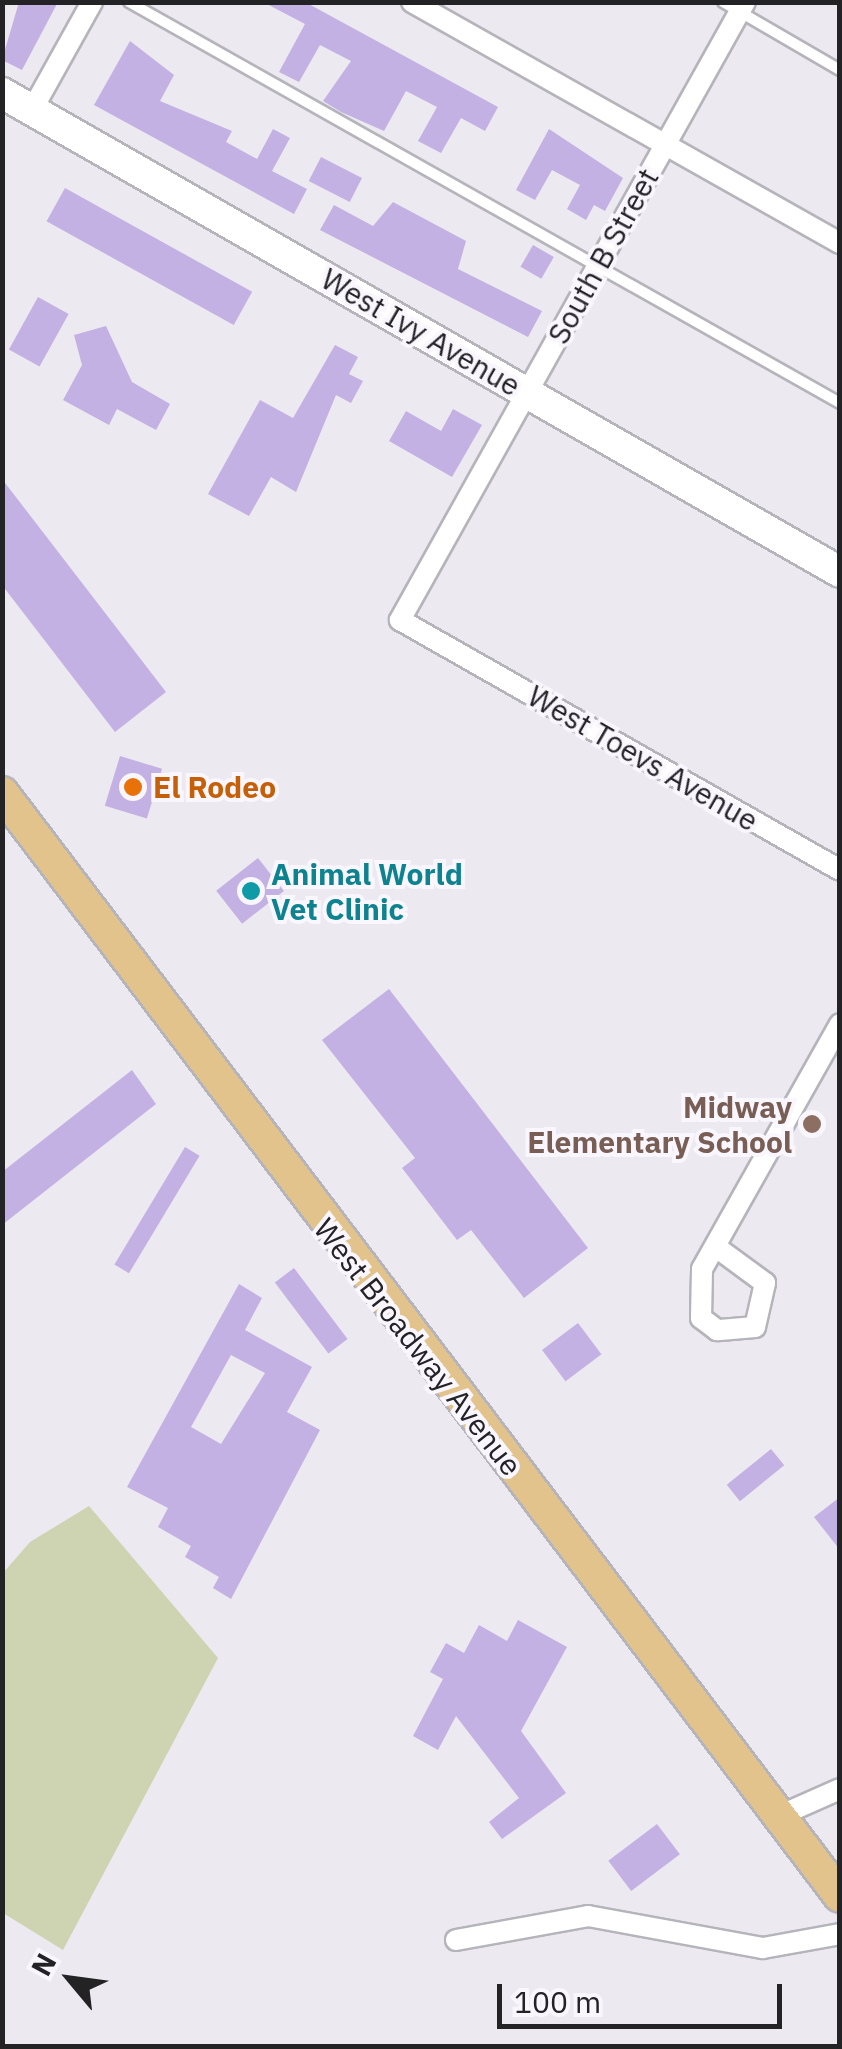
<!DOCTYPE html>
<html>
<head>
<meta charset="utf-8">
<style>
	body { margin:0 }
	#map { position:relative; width:842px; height:2049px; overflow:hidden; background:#ece9f1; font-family:"IBM Plex Sans",sans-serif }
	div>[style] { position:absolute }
	.green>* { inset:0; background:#ced4b1 }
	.building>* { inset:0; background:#c4b1e3; transform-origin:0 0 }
	.roads { filter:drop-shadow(2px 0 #b6b4bb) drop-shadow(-2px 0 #b6b4bb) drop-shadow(0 2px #b6b4bb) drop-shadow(0 -2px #b6b4bb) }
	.lane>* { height:10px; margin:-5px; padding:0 5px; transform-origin:5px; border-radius:5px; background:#fff }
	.street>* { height:20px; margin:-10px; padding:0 10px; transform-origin:10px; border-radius:10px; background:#fff }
	.secondary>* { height:30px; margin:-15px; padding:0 15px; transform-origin:15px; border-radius:15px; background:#fff }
	.primary>* { height:32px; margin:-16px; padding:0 16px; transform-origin:16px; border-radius:16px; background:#e2c38b }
	.dots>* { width:28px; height:28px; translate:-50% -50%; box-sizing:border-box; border:5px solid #f9f6fe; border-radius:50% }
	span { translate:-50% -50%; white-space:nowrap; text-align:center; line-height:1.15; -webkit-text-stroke:8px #f9f6fe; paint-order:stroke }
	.street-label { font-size:30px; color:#232224 }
	.food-label { font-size:30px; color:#c56008; font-weight:700 }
	.left { translate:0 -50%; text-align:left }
	.culture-label { font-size:30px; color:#0d838f; font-weight:700 }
	.education-label { font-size:30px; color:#785e54; font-weight:700 }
	.right { translate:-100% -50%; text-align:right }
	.frame { position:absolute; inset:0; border:5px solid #232224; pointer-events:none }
	.north { position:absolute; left:20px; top:1929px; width:100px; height:100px; -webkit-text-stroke:8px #f9f6fe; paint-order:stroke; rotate:299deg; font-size:28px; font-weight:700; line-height:40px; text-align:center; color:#232224 }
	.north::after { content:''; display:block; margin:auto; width:35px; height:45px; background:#232224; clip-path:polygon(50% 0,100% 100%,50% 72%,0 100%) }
	.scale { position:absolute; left:497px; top:1984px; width:285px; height:45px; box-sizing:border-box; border:5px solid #232224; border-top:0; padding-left:12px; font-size:30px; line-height:35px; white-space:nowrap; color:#232224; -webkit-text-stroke:8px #f9f6fe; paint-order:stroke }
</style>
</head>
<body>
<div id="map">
	<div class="green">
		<i style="clip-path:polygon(89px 1506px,218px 1658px,63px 1950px,3px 1913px,3px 1573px,30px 1542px)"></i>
	</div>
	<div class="building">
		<i style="clip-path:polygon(19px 2px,58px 2px,22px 70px,2px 60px)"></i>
		<i style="clip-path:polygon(263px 2px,305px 2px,498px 107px,485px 131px,461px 118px,441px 153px,418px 141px,437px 107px,406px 91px,384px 131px,341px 112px,323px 101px,351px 61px,320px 45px,299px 82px,279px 72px,305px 24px)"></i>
		<i style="clip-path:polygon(130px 41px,174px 75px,160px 101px,232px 131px,226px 142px,257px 159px,273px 129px,290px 138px,272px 171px,307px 189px,294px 214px,94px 105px)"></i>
		<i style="clip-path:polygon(549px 129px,623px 178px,605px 211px,594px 205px,586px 220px,567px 209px,580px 185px,552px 170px,535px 200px,516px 190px)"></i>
		<i style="left:321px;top:157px;width:46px;height:27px;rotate:27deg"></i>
		<i style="left:65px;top:188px;width:214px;height:38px;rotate:29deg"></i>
		<i style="clip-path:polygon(393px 202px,466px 241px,458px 269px,542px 311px,528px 337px,320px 230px,334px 205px,373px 226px)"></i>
		<i style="left:533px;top:245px;width:24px;height:25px;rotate:30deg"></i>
		<i style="left:38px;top:297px;width:35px;height:60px;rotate:29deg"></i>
		<i style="clip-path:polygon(106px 326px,132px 382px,170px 404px,156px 430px,117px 409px,109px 425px,63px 400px,82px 365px,74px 335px)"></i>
		<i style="clip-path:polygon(335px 345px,358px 357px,349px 374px,363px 381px,351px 403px,336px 395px,296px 492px,271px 477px,249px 516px,208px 494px,260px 400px,293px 418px)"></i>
		<i style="clip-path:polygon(453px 409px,482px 425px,452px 477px,389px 441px,406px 411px,441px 431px)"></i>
		<i style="clip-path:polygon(2px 479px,166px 692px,115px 732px,2px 585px)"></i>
		<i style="left:120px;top:756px;width:44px;height:52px;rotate:17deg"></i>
		<i style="left:258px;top:858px;width:42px;height:53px;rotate:52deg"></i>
		<i style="clip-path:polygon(389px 989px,588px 1248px,524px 1298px,471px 1230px,457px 1240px,402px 1168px,415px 1158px,322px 1040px)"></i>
		<i style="clip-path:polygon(132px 1070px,156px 1104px,2px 1225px,2px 1172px)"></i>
		<i style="left:185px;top:1147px;width:17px;height:137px;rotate:31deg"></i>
		<i style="left:294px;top:1268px;width:89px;height:24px;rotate:53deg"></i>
		<i style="clip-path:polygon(evenodd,239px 1284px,262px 1298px,245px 1330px,312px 1367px,287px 1412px,320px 1430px,231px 1599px,213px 1588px,219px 1577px,185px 1557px,191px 1546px,158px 1527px,168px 1508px,127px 1487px,239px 1284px,231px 1355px,265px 1373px,221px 1444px,191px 1427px,231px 1355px)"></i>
		<i style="left:578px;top:1323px;width:39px;height:45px;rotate:53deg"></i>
		<i style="left:771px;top:1449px;width:21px;height:57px;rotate:51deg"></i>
		<i style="clip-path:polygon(840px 1497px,840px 1550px,814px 1517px)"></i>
		<i style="clip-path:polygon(518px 1620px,567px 1647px,521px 1731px,566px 1793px,502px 1839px,489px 1822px,519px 1798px,456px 1716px,438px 1750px,413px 1736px,443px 1679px,430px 1672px,446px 1643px,464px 1653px,479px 1625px,507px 1641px)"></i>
		<i style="left:657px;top:1824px;width:38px;height:61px;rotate:53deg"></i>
	</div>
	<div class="roads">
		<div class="lane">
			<i style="left:129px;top:2px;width:816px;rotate:29.42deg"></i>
			<i style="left:723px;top:2px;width:135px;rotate:30.2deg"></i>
		</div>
		<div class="street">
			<i style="left:412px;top:2px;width:491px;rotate:29.4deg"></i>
			<i style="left:745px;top:2px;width:708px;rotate:119.17deg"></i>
			<i style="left:400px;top:620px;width:506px;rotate:29.6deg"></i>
			<i style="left:32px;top:110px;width:124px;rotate:-60.9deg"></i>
			<i style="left:716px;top:1247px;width:61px;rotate:36.3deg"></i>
			<i style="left:765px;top:1283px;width:45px;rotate:102.8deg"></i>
			<i style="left:755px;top:1327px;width:38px;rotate:175deg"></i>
			<i style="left:717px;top:1330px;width:20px;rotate:-143deg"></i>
			<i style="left:701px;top:1318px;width:49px;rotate:-88.8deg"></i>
			<i style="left:702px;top:1269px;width:281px;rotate:-60.6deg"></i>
			<i style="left:781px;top:1815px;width:64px;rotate:-23.8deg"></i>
			<i style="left:456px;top:1940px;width:134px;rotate:-10.3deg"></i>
			<i style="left:588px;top:1916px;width:178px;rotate:10.4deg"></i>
			<i style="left:763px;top:1948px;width:78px;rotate:-10.3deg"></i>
		</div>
		<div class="secondary">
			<i style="left:2px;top:93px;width:965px;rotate:29.75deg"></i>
		</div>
		<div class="primary">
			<i style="left:2px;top:793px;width:1385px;rotate:52.77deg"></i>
		</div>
	</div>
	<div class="dots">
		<i style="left:133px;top:787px;background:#e8710a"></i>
		<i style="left:251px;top:891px;background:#0f9aa8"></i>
		<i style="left:812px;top:1124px;background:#8d6e63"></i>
	</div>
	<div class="street-label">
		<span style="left:603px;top:256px;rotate:-61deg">South B Street</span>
		<span style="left:421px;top:332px;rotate:30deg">West Ivy Avenue</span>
		<span style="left:643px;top:758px;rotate:30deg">West Toevs Avenue</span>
		<span style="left:418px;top:1347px;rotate:52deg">West Broadway Avenue</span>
	</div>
	<div class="food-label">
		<span class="left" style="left:153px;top:787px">El Rodeo</span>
	</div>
	<div class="culture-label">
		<span class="left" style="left:271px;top:891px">Animal World<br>Vet Clinic</span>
	</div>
	<div class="education-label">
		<span class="right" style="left:792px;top:1124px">Midway<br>Elementary School</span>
	</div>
	<div class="frame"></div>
	<div class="north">N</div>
	<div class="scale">100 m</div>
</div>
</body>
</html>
